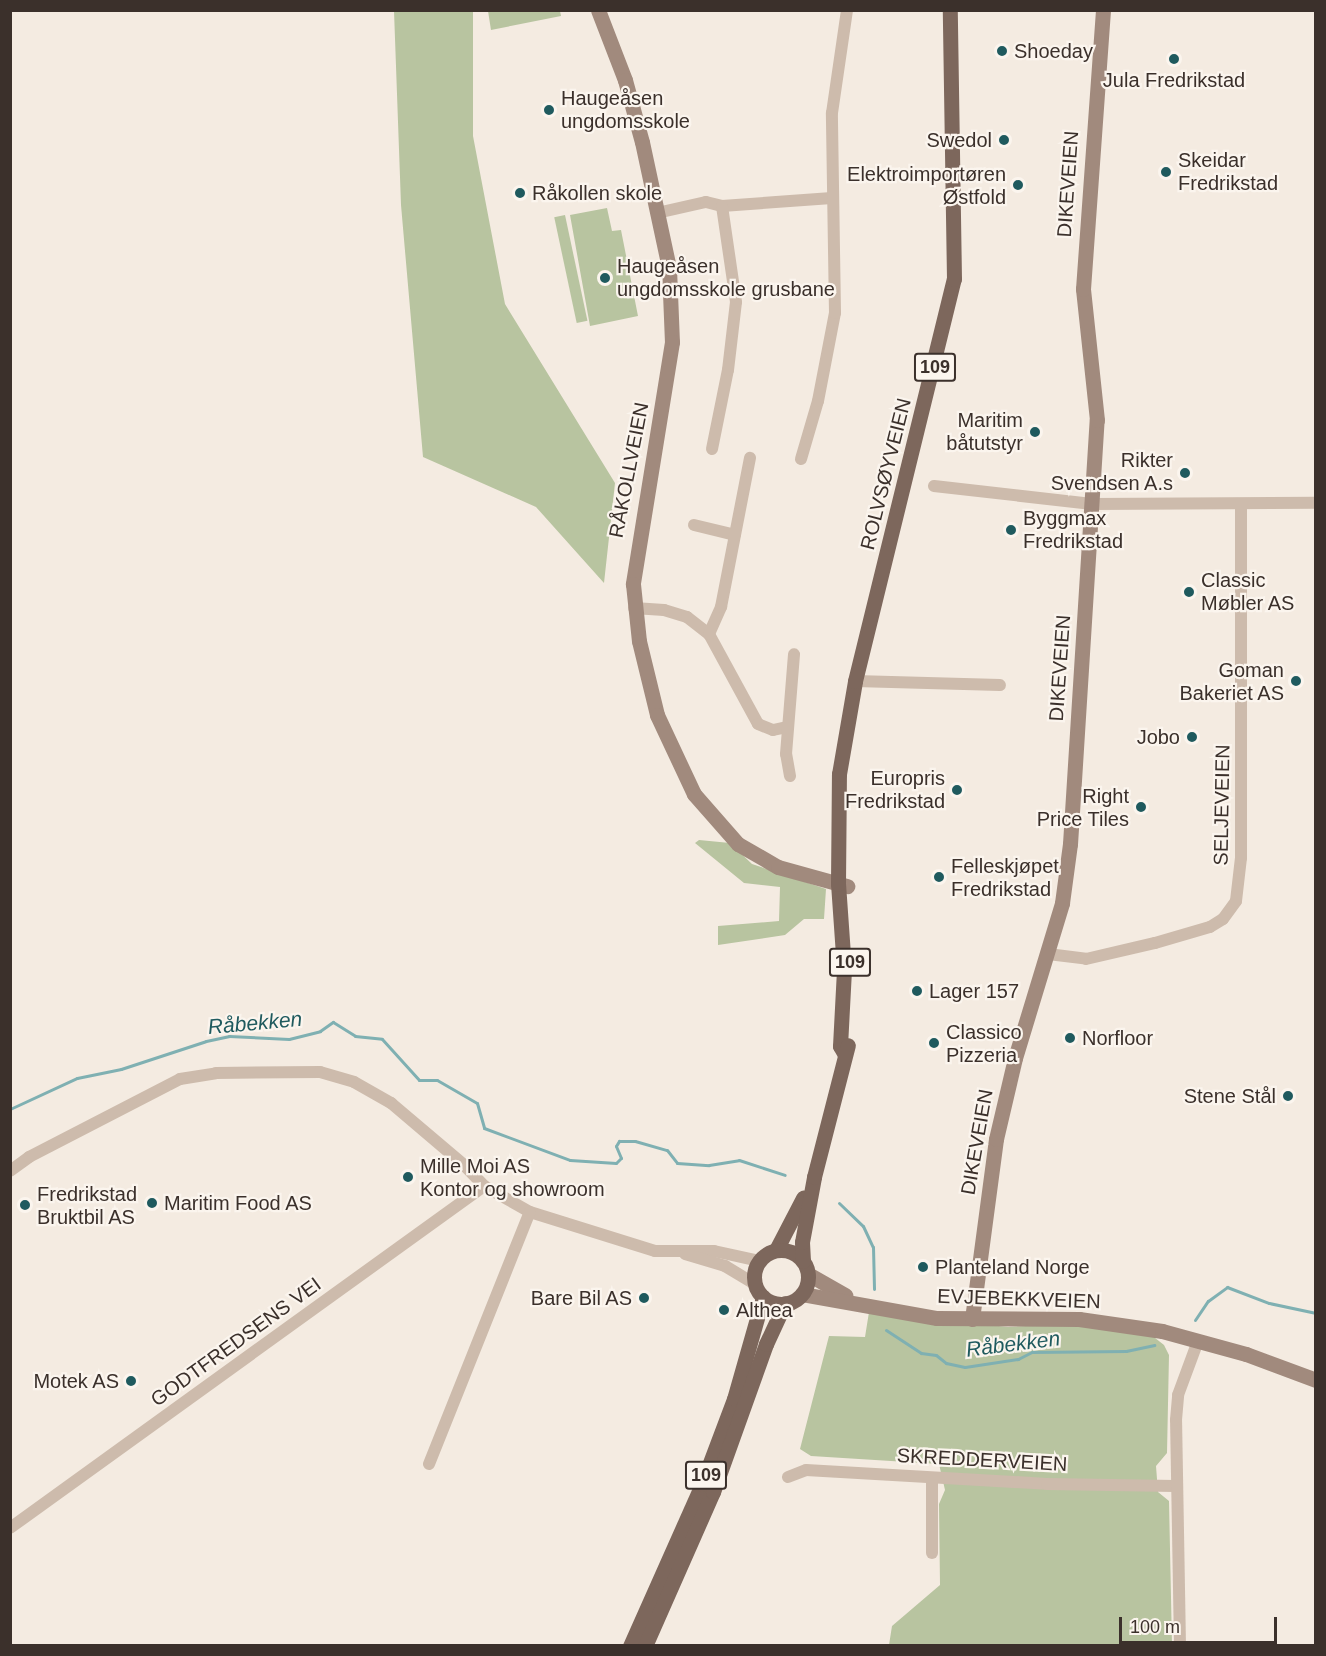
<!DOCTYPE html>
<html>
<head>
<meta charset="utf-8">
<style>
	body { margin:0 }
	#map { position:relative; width:1326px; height:1656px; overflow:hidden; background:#f4ebe1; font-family:Helvetica,sans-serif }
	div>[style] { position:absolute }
	.green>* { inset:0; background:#b8c4a0; transform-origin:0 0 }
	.stream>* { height:3px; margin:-1.5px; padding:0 1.5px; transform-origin:1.5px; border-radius:1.5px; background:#7fb0b2 }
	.street>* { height:12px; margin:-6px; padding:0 6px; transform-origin:6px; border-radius:6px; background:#cdbbac }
	.secondary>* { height:15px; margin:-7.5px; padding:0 7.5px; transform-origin:7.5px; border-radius:7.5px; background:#a18a7d }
	.primary>* { height:15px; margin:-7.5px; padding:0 7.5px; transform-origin:7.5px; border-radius:7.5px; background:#7d675c }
	.primary>.ring { margin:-7.5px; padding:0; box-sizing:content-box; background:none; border:15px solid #7d675c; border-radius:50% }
	.dots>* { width:16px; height:16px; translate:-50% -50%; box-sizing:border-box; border:3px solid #fbf5ee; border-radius:50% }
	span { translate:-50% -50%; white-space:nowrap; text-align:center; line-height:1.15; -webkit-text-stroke:4.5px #fbf5ee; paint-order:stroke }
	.shield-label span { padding:2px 4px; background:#fbf5ee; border:2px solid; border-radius:4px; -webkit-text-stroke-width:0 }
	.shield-label { font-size:18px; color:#3b302b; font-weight:700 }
	.poi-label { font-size:20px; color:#3b302b }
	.left { translate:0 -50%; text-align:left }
	.right { translate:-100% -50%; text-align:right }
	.street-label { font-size:20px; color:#3b302b }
	.water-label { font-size:21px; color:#1f5a5e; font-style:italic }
	.frame { position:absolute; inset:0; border:12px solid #3b302b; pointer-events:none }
	.scale { position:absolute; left:1119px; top:1617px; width:158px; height:27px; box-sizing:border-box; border:3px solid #3b302b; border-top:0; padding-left:8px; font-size:18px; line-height:21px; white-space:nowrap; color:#3b302b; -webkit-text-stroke:4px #fbf5ee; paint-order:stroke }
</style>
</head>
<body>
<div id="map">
	<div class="green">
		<i style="clip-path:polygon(394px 11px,473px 11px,473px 136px,505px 304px,615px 483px,604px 583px,536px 507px,423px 457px,401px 205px)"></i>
		<i style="clip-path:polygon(488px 11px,560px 11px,561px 16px,491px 30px)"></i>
		<i style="clip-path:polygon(607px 208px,612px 231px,621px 230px,638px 316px,590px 326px,570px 215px)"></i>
		<i style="left:565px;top:215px;width:108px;height:11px;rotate:78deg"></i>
		<i style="clip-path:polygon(699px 840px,730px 843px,752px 864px,826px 889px,824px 919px,804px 919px,785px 935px,718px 945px,718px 926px,779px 921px,780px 887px,744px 883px,695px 843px)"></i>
		<i style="clip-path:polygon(869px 1312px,1008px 1327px,1084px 1323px,1150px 1334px,1164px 1345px,1169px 1355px,1167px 1453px,1156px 1466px,1158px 1492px,1169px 1501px,1172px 1645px,889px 1645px,892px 1626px,940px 1585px,939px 1504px,945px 1490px,939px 1464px,811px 1456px,800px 1449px,829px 1336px,865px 1337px)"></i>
	</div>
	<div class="stream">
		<i style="left:10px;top:1109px;width:74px;rotate:-24.8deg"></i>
		<i style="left:77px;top:1078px;width:45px;rotate:-11.6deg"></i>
		<i style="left:121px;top:1069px;width:89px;rotate:-18.2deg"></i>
		<i style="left:206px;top:1041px;width:24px;rotate:-12deg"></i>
		<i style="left:229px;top:1036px;width:60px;rotate:2.9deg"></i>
		<i style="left:289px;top:1039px;width:32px;rotate:-14deg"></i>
		<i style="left:320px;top:1031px;width:16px;rotate:-35deg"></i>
		<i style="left:333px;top:1022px;width:26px;rotate:32deg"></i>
		<i style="left:355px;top:1036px;width:27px;rotate:6deg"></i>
		<i style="left:382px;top:1039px;width:55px;rotate:47.9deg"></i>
		<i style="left:419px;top:1080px;width:18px"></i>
		<i style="left:437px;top:1080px;width:46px;rotate:29.9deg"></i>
		<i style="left:477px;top:1103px;width:26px;rotate:74deg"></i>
		<i style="left:484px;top:1128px;width:92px;rotate:20.4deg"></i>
		<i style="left:570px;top:1160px;width:46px;rotate:3.7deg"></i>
		<i style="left:616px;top:1163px;width:7px;rotate:-45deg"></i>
		<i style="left:621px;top:1158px;width:13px;rotate:-113deg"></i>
		<i style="left:616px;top:1146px;width:6px;rotate:-59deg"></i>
		<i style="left:619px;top:1141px;width:16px"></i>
		<i style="left:635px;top:1141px;width:33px;rotate:16deg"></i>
		<i style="left:667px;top:1150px;width:16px;rotate:52deg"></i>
		<i style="left:677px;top:1163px;width:32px;rotate:4deg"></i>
		<i style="left:709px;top:1165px;width:30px;rotate:-9deg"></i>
		<i style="left:739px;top:1160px;width:48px;rotate:18.1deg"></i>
		<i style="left:839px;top:1203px;width:33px;rotate:44deg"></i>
		<i style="left:863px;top:1226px;width:23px;rotate:65deg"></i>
		<i style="left:873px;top:1247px;width:42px;rotate:88.6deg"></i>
		<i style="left:1195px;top:1320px;width:23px;rotate:-56deg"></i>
		<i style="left:1208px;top:1301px;width:24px;rotate:-36deg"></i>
		<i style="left:1227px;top:1287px;width:45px;rotate:20.9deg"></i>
		<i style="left:1269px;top:1303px;width:48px;rotate:12deg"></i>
		<i style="left:886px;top:1330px;width:42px;rotate:33.3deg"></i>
		<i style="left:921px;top:1353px;width:15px;rotate:8deg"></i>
		<i style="left:936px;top:1355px;width:13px;rotate:39deg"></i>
		<i style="left:946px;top:1363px;width:19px;rotate:12deg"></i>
		<i style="left:965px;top:1367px;width:54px;rotate:-8.6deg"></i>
		<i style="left:1018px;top:1359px;width:16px;rotate:-27deg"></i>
		<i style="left:1032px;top:1352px;width:94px;rotate:-0.6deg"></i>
		<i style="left:1126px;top:1351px;width:29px;rotate:-12deg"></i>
	</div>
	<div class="street">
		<i style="left:657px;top:213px;width:50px;rotate:-12.7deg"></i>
		<i style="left:706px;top:202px;width:16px;rotate:14deg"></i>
		<i style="left:722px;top:206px;width:110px;rotate:-4.2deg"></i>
		<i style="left:712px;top:449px;width:81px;rotate:-78.6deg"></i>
		<i style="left:728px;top:370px;width:68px;rotate:-83.3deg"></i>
		<i style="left:736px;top:302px;width:97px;rotate:-98.3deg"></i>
		<i style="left:801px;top:459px;width:60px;rotate:-73.7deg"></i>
		<i style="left:818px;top:401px;width:90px;rotate:-79.1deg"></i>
		<i style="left:835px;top:313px;width:200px;rotate:-90.9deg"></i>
		<i style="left:832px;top:113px;width:104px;rotate:-81.7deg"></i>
		<i style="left:934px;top:486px;width:159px;rotate:6.5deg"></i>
		<i style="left:1092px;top:504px;width:224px;rotate:-0.3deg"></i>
		<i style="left:694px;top:525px;width:42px;rotate:13.7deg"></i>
		<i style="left:634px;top:608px;width:30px;rotate:4deg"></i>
		<i style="left:664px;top:610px;width:24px;rotate:17deg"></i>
		<i style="left:687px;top:617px;width:28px;rotate:38deg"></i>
		<i style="left:709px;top:634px;width:102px;rotate:61.4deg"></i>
		<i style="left:758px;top:724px;width:16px;rotate:22deg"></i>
		<i style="left:773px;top:730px;width:14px;rotate:-12deg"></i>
		<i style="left:709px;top:634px;width:30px;rotate:-66deg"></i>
		<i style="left:721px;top:607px;width:152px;rotate:-79deg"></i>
		<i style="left:855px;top:681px;width:145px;rotate:1.6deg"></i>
		<i style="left:790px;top:776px;width:22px;rotate:-100deg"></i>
		<i style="left:786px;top:754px;width:100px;rotate:-85.4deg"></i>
		<i style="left:1048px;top:954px;width:38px;rotate:7deg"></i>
		<i style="left:1086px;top:959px;width:71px;rotate:-13.1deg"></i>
		<i style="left:1155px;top:943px;width:57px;rotate:-16.2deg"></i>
		<i style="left:1210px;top:927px;width:15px;rotate:-32deg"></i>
		<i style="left:1223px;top:919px;width:22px;rotate:-54deg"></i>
		<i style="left:1236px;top:901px;width:43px;rotate:-83.4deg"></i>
		<i style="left:1241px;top:858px;width:354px;rotate:-90deg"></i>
		<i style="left:10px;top:1171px;width:24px;rotate:-36deg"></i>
		<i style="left:29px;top:1157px;width:170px;rotate:-27.3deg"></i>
		<i style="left:180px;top:1079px;width:36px;rotate:-9deg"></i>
		<i style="left:216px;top:1073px;width:104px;rotate:-0.6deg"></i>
		<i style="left:320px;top:1072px;width:35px;rotate:16deg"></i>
		<i style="left:354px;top:1082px;width:43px;rotate:29.6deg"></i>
		<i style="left:391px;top:1103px;width:96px;rotate:40.3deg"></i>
		<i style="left:464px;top:1165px;width:29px;rotate:46deg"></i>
		<i style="left:484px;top:1186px;width:53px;rotate:29.5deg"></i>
		<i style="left:530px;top:1212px;width:131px;rotate:17.3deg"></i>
		<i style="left:655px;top:1251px;width:59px"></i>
		<i style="left:714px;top:1251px;width:46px;rotate:12.5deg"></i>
		<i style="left:685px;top:1254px;width:42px;rotate:16.7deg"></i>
		<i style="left:725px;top:1266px;width:35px;rotate:31deg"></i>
		<i style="left:429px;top:1464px;width:271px;rotate:-68.2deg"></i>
		<i style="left:788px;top:1477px;width:19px;rotate:-21deg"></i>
		<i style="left:806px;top:1470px;width:241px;rotate:3.3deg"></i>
		<i style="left:1047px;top:1484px;width:128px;rotate:0.9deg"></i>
		<i style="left:10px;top:1528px;width:584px;rotate:-35.81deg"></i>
		<i style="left:932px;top:1553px;width:74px;rotate:-90deg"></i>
		<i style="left:1180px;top:1646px;width:226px;rotate:-91deg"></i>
		<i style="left:1176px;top:1420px;width:25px;rotate:-85deg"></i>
		<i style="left:1178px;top:1395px;width:58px;rotate:-69.7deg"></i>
	</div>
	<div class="secondary">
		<i style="left:598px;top:10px;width:75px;rotate:68.9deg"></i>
		<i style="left:625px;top:80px;width:64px;rotate:74.7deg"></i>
		<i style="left:642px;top:142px;width:129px;rotate:77.9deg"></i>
		<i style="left:669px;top:268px;width:74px;rotate:87.7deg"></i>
		<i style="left:672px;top:342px;width:245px;rotate:99.2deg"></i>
		<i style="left:633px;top:584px;width:57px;rotate:84deg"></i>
		<i style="left:639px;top:641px;width:76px;rotate:76.3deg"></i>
		<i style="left:657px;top:715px;width:87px;rotate:64.9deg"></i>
		<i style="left:694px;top:794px;width:67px;rotate:48.7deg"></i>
		<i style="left:738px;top:844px;width:46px;rotate:29.9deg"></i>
		<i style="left:778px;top:867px;width:72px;rotate:15.4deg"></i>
		<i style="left:808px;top:1274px;width:43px;rotate:29.6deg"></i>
		<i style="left:802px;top:1294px;width:137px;rotate:10.1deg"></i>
		<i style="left:937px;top:1318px;width:142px;rotate:0.4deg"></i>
		<i style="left:1079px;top:1319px;width:84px;rotate:8.2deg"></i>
		<i style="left:1162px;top:1331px;width:87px;rotate:15.3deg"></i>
		<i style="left:1246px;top:1354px;width:75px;rotate:20.4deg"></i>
		<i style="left:972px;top:1319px;width:182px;rotate:-82.4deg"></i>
		<i style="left:996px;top:1139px;width:83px;rotate:-76.8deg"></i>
		<i style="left:1015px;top:1058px;width:162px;rotate:-73.1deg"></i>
		<i style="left:1062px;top:903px;width:60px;rotate:-82.3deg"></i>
		<i style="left:1070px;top:844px;width:425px;rotate:-86.4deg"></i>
		<i style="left:1097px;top:420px;width:132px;rotate:-96.1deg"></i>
		<i style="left:1083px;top:289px;width:280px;rotate:-85.9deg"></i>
	</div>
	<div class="primary">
		<i style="left:844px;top:1053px;width:8px;rotate:-120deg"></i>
		<i style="left:840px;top:1046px;width:77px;rotate:-87deg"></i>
		<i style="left:844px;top:969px;width:85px;rotate:-94deg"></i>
		<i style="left:838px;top:884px;width:110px;rotate:-89.5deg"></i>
		<i style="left:839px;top:774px;width:94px;rotate:-80.2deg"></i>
		<i style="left:855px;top:681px;width:414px;rotate:-76.2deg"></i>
		<i style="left:954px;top:279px;width:269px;rotate:-90.9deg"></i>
		<i style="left:776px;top:1250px;width:59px;rotate:-62.6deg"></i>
		<i class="ring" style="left:754px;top:1250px;width:39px;height:39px"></i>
		<i style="left:803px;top:1261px;width:19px;rotate:-93deg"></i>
		<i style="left:802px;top:1242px;width:66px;rotate:-79.5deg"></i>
		<i style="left:814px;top:1177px;width:136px;rotate:-75.6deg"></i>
		<i style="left:630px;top:1646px;width:177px;rotate:-66deg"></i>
		<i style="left:702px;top:1484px;width:91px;rotate:-69.4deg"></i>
		<i style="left:734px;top:1399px;width:106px;rotate:-74.1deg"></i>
		<i style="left:645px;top:1646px;width:168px;rotate:-66.2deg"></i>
		<i style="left:713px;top:1492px;width:157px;rotate:-70.3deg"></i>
		<i style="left:766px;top:1344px;width:45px;rotate:-65.1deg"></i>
	</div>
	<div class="dots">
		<i style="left:1002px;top:51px;background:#1f5a5e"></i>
		<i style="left:1174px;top:59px;background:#1f5a5e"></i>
		<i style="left:549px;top:110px;background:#1f5a5e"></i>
		<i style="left:1004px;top:140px;background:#1f5a5e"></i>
		<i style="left:1166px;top:172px;background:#1f5a5e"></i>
		<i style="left:1018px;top:185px;background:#1f5a5e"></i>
		<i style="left:520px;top:193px;background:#1f5a5e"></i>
		<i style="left:605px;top:278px;background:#1f5a5e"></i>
		<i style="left:1035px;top:432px;background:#1f5a5e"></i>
		<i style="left:1185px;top:473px;background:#1f5a5e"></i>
		<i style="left:1011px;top:530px;background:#1f5a5e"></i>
		<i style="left:1189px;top:592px;background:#1f5a5e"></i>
		<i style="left:1296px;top:681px;background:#1f5a5e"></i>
		<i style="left:1192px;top:737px;background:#1f5a5e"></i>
		<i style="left:957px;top:790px;background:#1f5a5e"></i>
		<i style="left:1141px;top:807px;background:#1f5a5e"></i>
		<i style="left:939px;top:877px;background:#1f5a5e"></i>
		<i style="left:917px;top:991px;background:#1f5a5e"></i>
		<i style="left:1070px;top:1038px;background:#1f5a5e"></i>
		<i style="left:934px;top:1043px;background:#1f5a5e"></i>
		<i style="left:1288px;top:1096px;background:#1f5a5e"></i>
		<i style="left:408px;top:1177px;background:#1f5a5e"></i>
		<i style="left:152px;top:1203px;background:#1f5a5e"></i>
		<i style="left:25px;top:1205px;background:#1f5a5e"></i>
		<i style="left:923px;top:1267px;background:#1f5a5e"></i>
		<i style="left:644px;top:1298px;background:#1f5a5e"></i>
		<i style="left:724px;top:1310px;background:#1f5a5e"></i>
		<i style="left:131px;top:1381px;background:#1f5a5e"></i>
	</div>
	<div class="shield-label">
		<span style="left:935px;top:367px">109</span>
		<span style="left:850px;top:962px">109</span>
		<span style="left:706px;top:1475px">109</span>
	</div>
	<div class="poi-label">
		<span class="left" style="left:1014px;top:51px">Shoeday</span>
		<span style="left:1174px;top:80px">Jula Fredrikstad</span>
		<span class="left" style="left:561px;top:110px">Haugeåsen<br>ungdomsskole</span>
		<span class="right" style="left:992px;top:140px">Swedol</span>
		<span class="left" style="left:1178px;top:172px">Skeidar<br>Fredrikstad</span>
		<span class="right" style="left:1006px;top:186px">Elektroimportøren<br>Østfold</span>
		<span class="left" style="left:532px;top:193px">Råkollen skole</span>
		<span class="left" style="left:617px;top:278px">Haugeåsen<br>ungdomsskole grusbane</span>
		<span class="right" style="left:1023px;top:432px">Maritim<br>båtutstyr</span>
		<span class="right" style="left:1173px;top:472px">Rikter<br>Svendsen A.s</span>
		<span class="left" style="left:1023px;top:530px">Byggmax<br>Fredrikstad</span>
		<span class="left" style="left:1201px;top:592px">Classic<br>Møbler AS</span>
		<span class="right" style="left:1284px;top:682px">Goman<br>Bakeriet AS</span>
		<span class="right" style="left:1180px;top:737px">Jobo</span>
		<span class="right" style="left:945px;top:790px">Europris<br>Fredrikstad</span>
		<span class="right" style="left:1129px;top:808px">Right<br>Price Tiles</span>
		<span class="left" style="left:951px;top:878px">Felleskjøpet<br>Fredrikstad</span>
		<span class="left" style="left:929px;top:991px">Lager 157</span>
		<span class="left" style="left:946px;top:1044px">Classico<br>Pizzeria</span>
		<span class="left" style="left:1082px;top:1038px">Norfloor</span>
		<span class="right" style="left:1276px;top:1096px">Stene Stål</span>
		<span class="left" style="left:420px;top:1178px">Mille Moi AS<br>Kontor og showroom</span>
		<span class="left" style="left:37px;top:1206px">Fredrikstad<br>Bruktbil AS</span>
		<span class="left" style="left:164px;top:1203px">Maritim Food AS</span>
		<span class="left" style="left:935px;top:1267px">Planteland Norge</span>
		<span class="right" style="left:632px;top:1298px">Bare Bil AS</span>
		<span class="left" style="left:736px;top:1310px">Althea</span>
		<span class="right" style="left:119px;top:1381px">Motek AS</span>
	</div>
	<div class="street-label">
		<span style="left:1068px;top:184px;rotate:-86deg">DIKEVEIEN</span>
		<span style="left:629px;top:470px;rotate:-79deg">RÅKOLLVEIEN</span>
		<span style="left:886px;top:474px;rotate:-76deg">ROLVSØYVEIEN</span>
		<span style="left:1060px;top:668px;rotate:-86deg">DIKEVEIEN</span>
		<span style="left:1222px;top:805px;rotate:-89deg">SELJEVEIEN</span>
		<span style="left:977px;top:1142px;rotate:-80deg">DIKEVEIEN</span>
		<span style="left:1019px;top:1299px;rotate:2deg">EVJEBEKKVEIEN</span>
		<span style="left:236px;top:1342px;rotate:-36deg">GODTFREDSENS VEI</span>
		<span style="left:982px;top:1460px;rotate:3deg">SKREDDERVEIEN</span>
	</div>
	<div class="water-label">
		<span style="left:255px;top:1023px;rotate:-5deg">Råbekken</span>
		<span style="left:1013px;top:1344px;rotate:-7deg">Råbekken</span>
	</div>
	<div class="frame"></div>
	<div class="scale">100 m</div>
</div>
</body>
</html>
